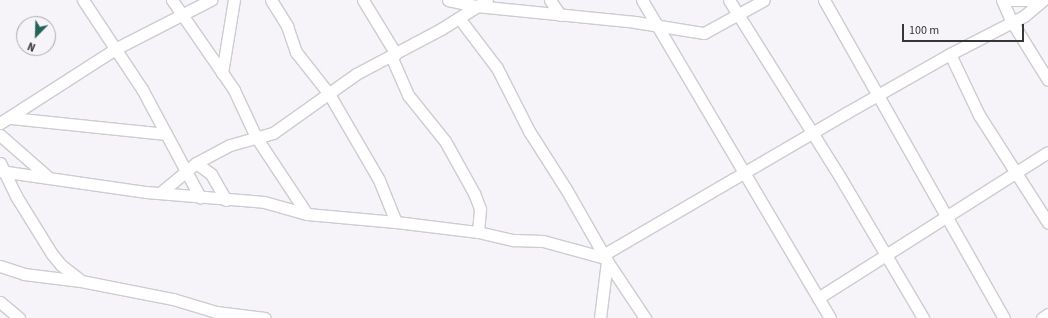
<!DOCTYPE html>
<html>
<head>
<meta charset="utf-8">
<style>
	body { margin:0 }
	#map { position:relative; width:1048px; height:318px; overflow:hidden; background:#f6f4f9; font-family:"Source Sans 3",sans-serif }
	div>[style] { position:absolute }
	.roads { filter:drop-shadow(1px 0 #cdccd0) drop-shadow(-1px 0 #cdccd0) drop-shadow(0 1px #cdccd0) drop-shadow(0 -1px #cdccd0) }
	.minor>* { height:11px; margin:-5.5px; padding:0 5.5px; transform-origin:5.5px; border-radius:5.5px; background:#fff }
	span { translate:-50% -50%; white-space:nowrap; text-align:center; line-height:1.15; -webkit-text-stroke:4px #f6f4f9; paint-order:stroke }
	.north { position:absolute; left:16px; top:16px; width:40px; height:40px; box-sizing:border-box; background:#f6f4f9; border:1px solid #a9a8ab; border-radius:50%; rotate:203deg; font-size:11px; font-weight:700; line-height:16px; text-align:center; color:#363537 }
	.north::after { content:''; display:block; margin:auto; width:14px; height:18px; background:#226556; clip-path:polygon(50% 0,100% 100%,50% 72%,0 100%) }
	.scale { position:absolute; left:902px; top:24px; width:122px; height:18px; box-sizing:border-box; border:2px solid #363537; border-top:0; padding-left:5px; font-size:12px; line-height:14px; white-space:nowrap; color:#363537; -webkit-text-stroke:3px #f6f4f9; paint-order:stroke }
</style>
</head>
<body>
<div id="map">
	<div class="roads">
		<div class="minor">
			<i style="left:83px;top:0;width:107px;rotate:56.5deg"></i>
			<i style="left:142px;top:89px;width:123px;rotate:61.8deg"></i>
			<i style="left:172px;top:0;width:109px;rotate:55.4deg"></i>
			<i style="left:234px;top:90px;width:52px;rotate:64.9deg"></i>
			<i style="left:256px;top:137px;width:92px;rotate:56.5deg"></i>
			<i style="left:271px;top:0;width:31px;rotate:58deg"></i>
			<i style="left:287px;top:26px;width:28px;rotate:71deg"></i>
			<i style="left:296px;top:52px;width:53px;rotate:51.8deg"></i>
			<i style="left:329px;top:94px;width:99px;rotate:59.8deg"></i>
			<i style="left:379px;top:180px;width:45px;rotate:68deg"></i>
			<i style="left:363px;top:0;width:63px;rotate:58.6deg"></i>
			<i style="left:448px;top:0;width:29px;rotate:12deg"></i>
			<i style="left:476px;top:6px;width:160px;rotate:5.7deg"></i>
			<i style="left:635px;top:22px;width:70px;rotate:9.1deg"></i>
			<i style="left:704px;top:33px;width:68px;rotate:-28.8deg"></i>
			<i style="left:550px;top:0;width:18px;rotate:56deg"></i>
			<i style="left:642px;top:0;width:369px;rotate:59.4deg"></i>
			<i style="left:729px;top:0;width:209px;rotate:57.9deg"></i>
			<i style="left:840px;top:177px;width:164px;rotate:59.5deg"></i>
			<i style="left:824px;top:0;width:365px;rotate:60.5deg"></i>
			<i style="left:1002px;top:0;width:24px;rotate:66deg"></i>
			<i style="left:1012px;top:22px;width:68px;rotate:58.2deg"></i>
			<i style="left:1008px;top:0;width:22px"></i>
			<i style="left:459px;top:18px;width:63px;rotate:52.8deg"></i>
			<i style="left:497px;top:68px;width:71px;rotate:63.1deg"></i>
			<i style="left:529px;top:131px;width:69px;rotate:57.5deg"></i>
			<i style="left:566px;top:189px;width:83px;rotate:60.3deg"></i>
			<i style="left:607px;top:261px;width:57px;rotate:97deg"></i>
			<i style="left:950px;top:54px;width:68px;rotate:64.6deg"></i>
			<i style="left:979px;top:115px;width:128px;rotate:57.4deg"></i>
			<i style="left:391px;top:56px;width:43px;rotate:66.4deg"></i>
			<i style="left:408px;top:95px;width:59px;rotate:51.2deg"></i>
			<i style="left:445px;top:141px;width:60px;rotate:60.9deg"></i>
			<i style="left:474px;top:193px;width:17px;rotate:69deg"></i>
			<i style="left:480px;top:209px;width:23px;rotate:95deg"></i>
			<i style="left:222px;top:73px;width:74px;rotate:-80.7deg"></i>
			<i style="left:11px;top:118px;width:156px;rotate:5.9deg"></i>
			<i style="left:0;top:123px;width:139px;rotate:-32.7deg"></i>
			<i style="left:117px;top:48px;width:106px;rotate:-27.1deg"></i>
			<i style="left:0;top:135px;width:64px;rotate:41.2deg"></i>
			<i style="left:0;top:163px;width:37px;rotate:64deg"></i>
			<i style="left:16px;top:196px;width:68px;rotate:58.2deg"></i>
			<i style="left:52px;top:254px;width:14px;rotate:51deg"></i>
			<i style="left:61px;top:265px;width:23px;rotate:38deg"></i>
			<i style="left:196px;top:163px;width:19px;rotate:36deg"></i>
			<i style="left:211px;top:174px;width:30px;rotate:60deg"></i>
			<i style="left:0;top:171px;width:148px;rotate:8.2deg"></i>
			<i style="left:146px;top:192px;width:118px;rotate:4.8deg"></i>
			<i style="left:264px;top:202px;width:45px;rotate:15.6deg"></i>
			<i style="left:307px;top:214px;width:89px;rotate:5.1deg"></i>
			<i style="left:396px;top:222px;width:83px;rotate:7deg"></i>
			<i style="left:478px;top:232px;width:37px;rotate:13deg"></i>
			<i style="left:514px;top:240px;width:29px;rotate:2deg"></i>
			<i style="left:543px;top:241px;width:64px;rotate:15.3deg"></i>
			<i style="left:160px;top:193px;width:47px;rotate:-39.8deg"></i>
			<i style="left:196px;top:163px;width:38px;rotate:-28deg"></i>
			<i style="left:230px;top:145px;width:45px;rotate:-15.6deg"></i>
			<i style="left:273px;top:133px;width:102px;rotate:-35.4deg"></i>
			<i style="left:356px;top:74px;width:96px;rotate:-27.9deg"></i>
			<i style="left:441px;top:29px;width:54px;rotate:-32.2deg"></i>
			<i style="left:603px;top:255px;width:281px;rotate:-30.3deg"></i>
			<i style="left:846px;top:113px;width:120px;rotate:-29.6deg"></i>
			<i style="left:950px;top:54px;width:83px;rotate:-27.2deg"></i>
			<i style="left:1024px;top:16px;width:25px;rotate:-40deg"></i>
			<i style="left:607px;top:261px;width:69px;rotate:56.3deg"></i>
			<i style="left:0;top:266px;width:25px;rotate:18deg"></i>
			<i style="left:24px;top:274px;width:57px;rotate:7deg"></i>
			<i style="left:81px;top:281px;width:94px;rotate:11.1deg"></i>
			<i style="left:173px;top:299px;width:45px;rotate:16.8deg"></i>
			<i style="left:216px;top:312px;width:49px;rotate:7deg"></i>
			<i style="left:818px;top:298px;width:272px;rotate:-32.4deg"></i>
			<i style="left:0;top:302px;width:25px;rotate:40deg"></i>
			<i style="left:1042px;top:318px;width:7px;rotate:-34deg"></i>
		</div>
	</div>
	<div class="north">N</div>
	<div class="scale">100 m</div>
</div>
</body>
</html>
